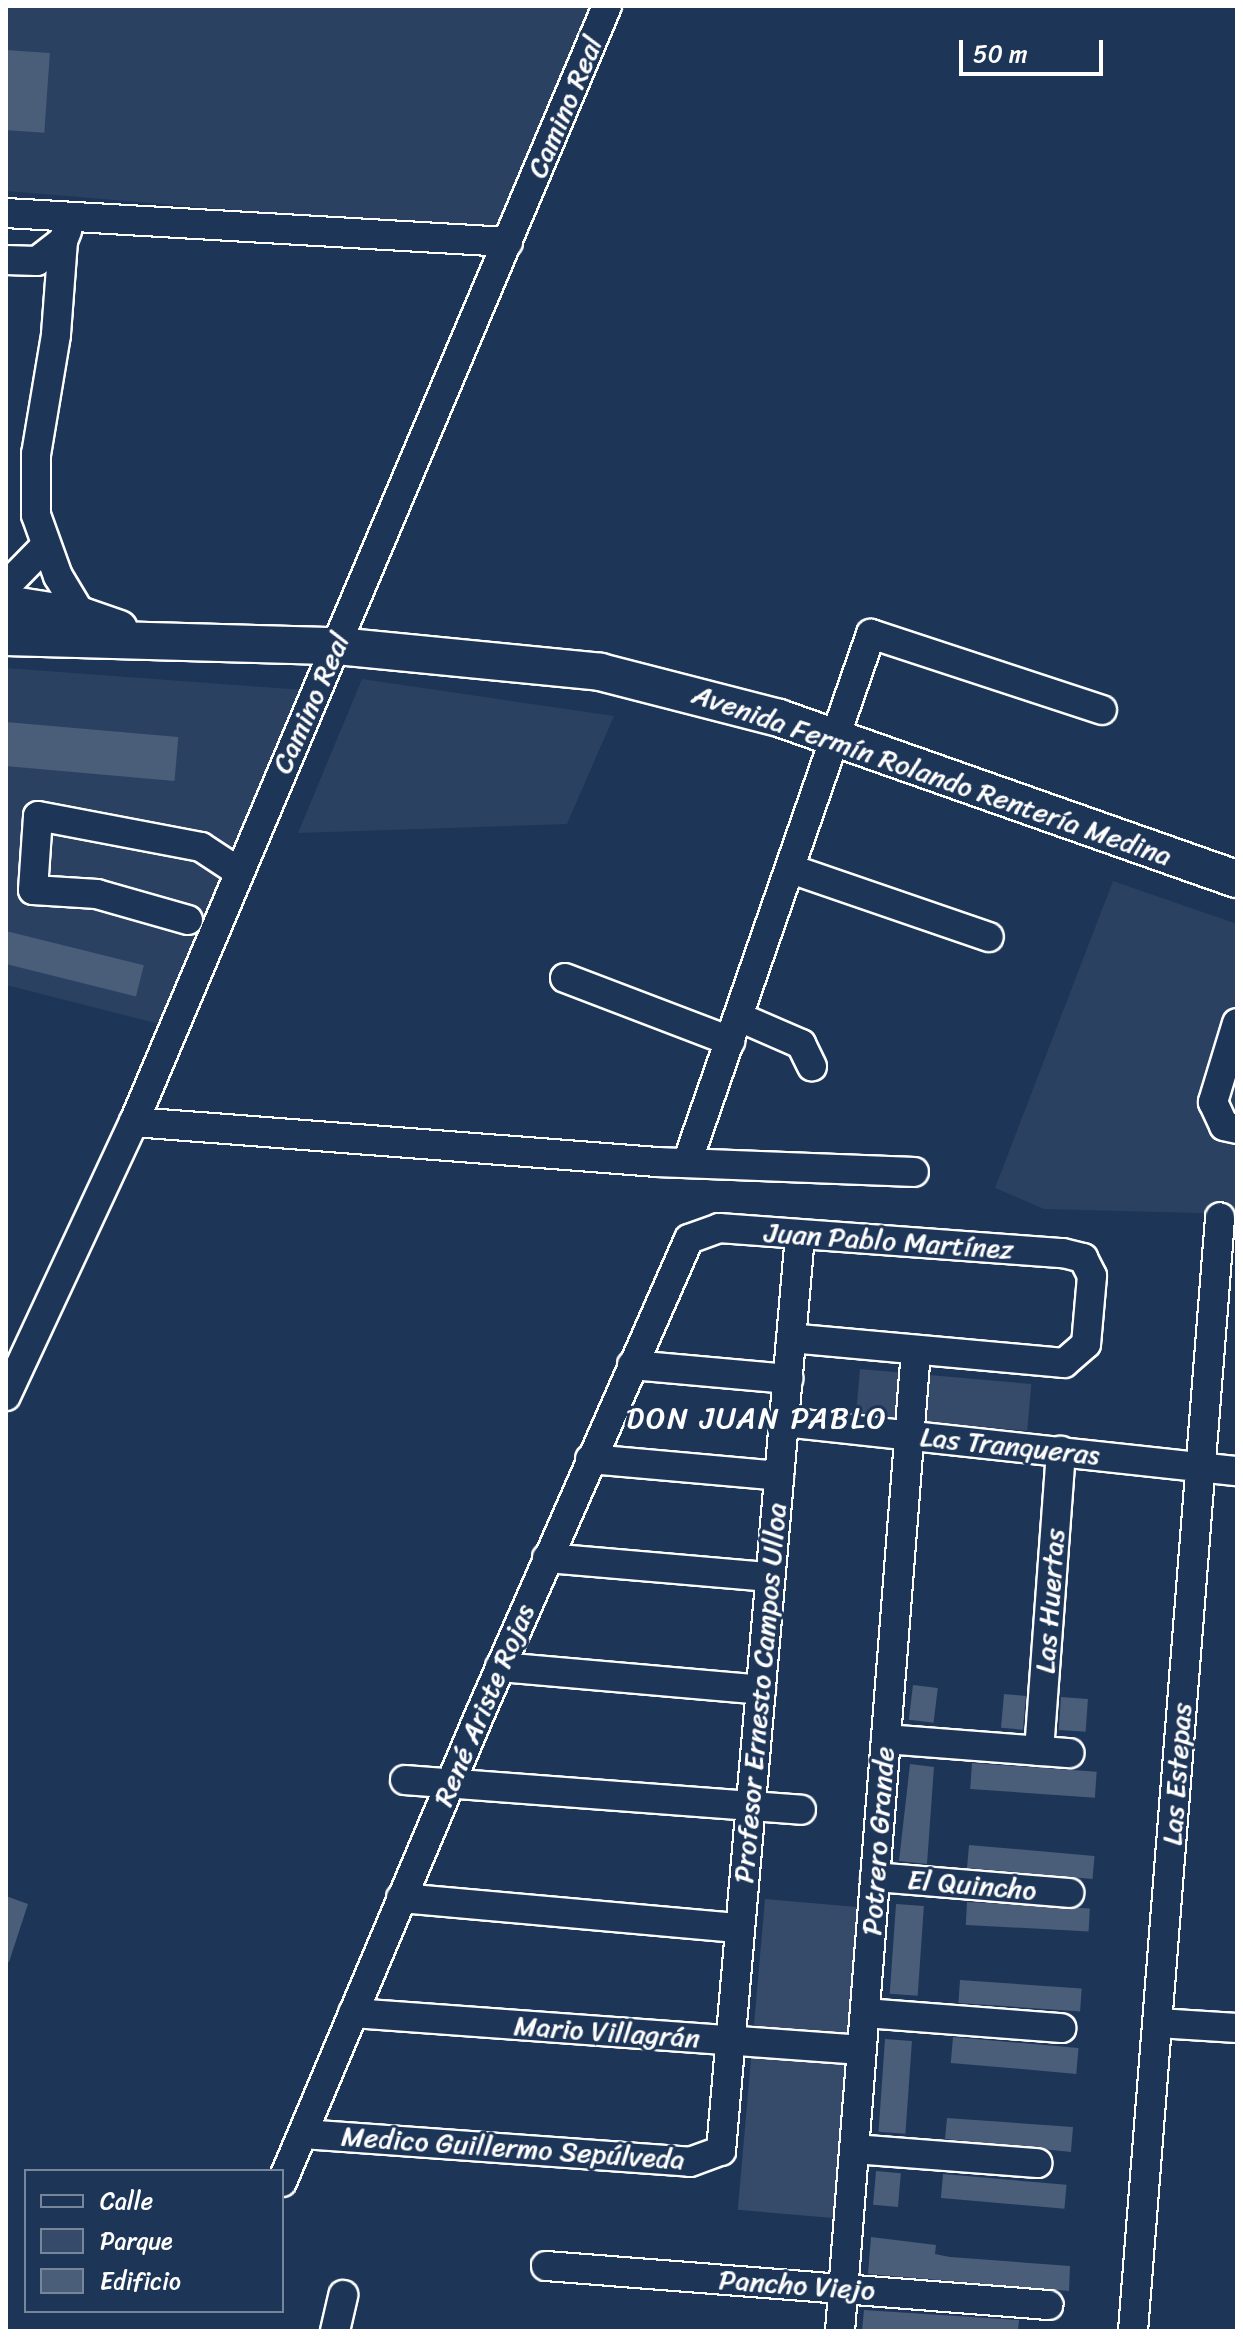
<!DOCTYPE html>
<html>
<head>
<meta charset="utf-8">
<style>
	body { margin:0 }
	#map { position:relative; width:1243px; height:2337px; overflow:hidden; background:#1d3557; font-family:Sriracha,sans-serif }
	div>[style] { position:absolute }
	.built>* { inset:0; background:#2a4161 }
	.green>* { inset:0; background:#364b69; transform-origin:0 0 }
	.building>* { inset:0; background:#4a5d79; transform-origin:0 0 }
	.roads { filter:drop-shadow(2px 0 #fff) drop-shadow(-2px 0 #fff) drop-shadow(0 2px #fff) drop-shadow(0 -2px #fff) }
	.minor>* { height:28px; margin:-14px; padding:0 14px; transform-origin:14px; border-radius:14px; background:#1d3557 }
	.major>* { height:36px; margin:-18px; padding:0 18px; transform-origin:18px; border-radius:18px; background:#1d3557 }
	span { translate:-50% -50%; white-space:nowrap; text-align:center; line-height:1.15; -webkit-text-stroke:6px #1d3557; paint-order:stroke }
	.street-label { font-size:28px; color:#fff }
	.neighbourhood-label { font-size:30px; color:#fff; letter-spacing:2px }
	.frame { position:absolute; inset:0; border:8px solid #fff; pointer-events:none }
	.legend { position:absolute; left:24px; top:2169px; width:260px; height:144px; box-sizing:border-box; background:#1d3557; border:2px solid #77869a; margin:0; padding:10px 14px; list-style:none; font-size:24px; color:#fff }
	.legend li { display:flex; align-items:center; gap:16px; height:40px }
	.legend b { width:40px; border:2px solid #77869a }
	.scale { position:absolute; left:959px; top:40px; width:144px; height:36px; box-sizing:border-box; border:4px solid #fff; border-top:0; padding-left:10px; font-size:24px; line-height:28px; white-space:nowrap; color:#fff; -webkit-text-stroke:6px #1d3557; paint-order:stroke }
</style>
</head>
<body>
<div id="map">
	<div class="built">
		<i style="clip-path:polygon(6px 6px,613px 6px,511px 233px,6px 191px)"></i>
		<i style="clip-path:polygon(6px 668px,304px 690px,167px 1026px,6px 985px)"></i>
		<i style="clip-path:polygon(362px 679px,614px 716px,567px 824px,298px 833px)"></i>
		<i style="clip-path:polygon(1113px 881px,1237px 924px,1237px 1214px,1044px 1209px,995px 1188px)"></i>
	</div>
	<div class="green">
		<i style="left:860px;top:1369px;width:172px;height:47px;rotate:5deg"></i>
		<i style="left:765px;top:1899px;width:98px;height:312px;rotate:5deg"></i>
	</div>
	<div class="building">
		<i style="left:6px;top:50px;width:44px;height:80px;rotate:4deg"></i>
		<i style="left:6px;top:722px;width:173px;height:44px;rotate:5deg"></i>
		<i style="left:6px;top:931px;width:142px;height:32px;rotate:14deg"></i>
		<i style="left:913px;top:1685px;width:25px;height:35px;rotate:7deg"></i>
		<i style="left:1004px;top:1694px;width:22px;height:34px;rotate:5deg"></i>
		<i style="left:1061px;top:1697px;width:27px;height:33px;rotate:4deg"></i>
		<i style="left:972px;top:1763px;width:125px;height:26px;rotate:4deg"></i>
		<i style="clip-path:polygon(910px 1764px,934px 1767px,927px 1864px,899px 1861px)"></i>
		<i style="left:969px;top:1845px;width:126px;height:23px;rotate:5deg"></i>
		<i style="clip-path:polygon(6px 1896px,28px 1904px,9px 1962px,6px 1962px)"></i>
		<i style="left:967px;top:1902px;width:123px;height:23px;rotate:3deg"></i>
		<i style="left:896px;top:1904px;width:28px;height:90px;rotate:4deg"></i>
		<i style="left:960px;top:1980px;width:122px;height:23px;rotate:4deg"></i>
		<i style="left:953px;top:2037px;width:126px;height:26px;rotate:5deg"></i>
		<i style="left:885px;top:2039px;width:27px;height:93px;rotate:4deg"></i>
		<i style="clip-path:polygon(947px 2118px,1073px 2127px,1071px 2152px,945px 2139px)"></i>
		<i style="left:876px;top:2171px;width:25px;height:34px;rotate:5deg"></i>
		<i style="left:943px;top:2174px;width:124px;height:24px;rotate:5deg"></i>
		<i style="clip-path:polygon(871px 2237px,936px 2245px,935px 2254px,950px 2257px,1070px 2266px,1069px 2291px,868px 2274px)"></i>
		<i style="clip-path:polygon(864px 2310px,1019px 2320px,1018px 2331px,862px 2331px)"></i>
	</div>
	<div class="roads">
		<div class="minor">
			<i style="left:6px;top:213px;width:503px;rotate:3.31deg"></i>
			<i style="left:63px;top:241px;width:94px;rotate:94.3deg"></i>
			<i style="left:56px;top:335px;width:121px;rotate:99.5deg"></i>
			<i style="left:36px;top:454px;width:61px;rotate:90deg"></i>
			<i style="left:36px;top:515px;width:65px;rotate:70.2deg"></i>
			<i style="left:58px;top:576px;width:47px;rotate:59deg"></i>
			<i style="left:6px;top:260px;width:31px;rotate:2deg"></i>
			<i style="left:37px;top:261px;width:33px;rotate:-38deg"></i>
			<i style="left:63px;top:241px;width:11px;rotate:-68deg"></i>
			<i style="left:6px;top:586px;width:56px;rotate:-45.7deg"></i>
			<i style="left:791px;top:869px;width:209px;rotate:19deg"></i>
			<i style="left:188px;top:920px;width:95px;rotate:-164.1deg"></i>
			<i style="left:97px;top:894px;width:64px;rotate:-176.4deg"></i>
			<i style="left:33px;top:890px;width:74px;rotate:-86.1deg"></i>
			<i style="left:38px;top:816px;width:166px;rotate:10.8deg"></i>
			<i style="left:201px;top:847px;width:45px;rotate:33.3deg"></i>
			<i style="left:565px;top:978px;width:177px;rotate:20.9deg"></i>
			<i style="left:739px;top:1017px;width:68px;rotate:23.5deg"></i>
			<i style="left:801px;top:1044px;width:25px;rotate:64deg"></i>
			<i style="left:1237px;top:1023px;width:83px;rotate:106.9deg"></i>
			<i style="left:1213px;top:1102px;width:26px;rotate:65deg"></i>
			<i style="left:1224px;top:1126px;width:13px;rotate:13deg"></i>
			<i style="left:134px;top:1122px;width:525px;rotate:4.37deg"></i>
			<i style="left:657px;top:1162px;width:257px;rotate:2.2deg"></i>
			<i style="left:688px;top:1160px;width:557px;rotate:-70.82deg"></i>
			<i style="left:871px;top:634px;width:243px;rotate:18.2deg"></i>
			<i style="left:632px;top:1365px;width:157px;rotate:5.1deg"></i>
			<i style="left:6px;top:1396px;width:302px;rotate:-65deg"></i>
			<i style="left:134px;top:1122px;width:1212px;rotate:-67.03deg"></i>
			<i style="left:784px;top:1422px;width:456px;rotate:6.2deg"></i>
			<i style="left:590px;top:1459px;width:190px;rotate:5.1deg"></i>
			<i style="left:547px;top:1558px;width:224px;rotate:4.9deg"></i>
			<i style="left:500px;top:1667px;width:262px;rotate:5deg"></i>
			<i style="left:886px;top:1739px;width:184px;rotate:4.4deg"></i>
			<i style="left:1039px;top:1751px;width:301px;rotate:-85.8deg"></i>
			<i style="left:405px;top:1780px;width:397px;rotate:4.3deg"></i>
			<i style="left:875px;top:1877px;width:195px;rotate:4.7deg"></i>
			<i style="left:401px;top:1898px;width:340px;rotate:5.1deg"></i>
			<i style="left:353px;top:2013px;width:510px;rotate:4.16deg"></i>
			<i style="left:865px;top:2013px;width:197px;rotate:4.4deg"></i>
			<i style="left:1158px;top:2023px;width:79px;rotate:3.6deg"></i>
			<i style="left:303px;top:2134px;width:388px;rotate:4.1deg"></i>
			<i style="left:690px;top:2162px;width:33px;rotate:-20deg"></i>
			<i style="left:721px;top:2151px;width:919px;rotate:-85.07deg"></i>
			<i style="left:854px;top:2149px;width:184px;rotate:4.4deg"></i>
			<i style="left:282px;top:2182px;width:506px;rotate:-67.08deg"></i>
			<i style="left:479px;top:1716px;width:521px;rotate:-66.24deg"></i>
			<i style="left:689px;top:1239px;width:32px;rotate:-20deg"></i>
			<i style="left:719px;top:1228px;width:345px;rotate:4.2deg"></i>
			<i style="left:1063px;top:1253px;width:21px;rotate:14deg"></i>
			<i style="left:1083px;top:1258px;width:20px;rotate:63deg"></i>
			<i style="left:1092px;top:1276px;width:68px;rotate:95deg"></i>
			<i style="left:1086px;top:1344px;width:29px;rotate:139deg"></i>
			<i style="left:1064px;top:1363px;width:274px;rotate:-174.8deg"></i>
			<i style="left:546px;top:2266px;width:504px;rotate:4.44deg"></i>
			<i style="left:335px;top:2331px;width:37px;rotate:-77deg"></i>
			<i style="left:840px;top:2331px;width:983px;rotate:-85.57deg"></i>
			<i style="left:1133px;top:2331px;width:1117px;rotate:-85.53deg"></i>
		</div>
		<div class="major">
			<i style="left:6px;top:604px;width:77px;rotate:9deg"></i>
			<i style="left:82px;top:616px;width:39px;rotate:19deg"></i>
			<i style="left:6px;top:637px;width:331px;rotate:1.6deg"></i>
			<i style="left:337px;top:646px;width:264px;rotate:5.6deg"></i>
			<i style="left:600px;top:672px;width:185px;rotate:14.4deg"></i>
			<i style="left:779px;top:718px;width:485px;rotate:19.4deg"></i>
		</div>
	</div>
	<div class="street-label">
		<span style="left:565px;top:107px;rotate:-67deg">Camino Real</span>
		<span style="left:311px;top:703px;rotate:-66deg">Camino Real</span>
		<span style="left:932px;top:775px;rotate:19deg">Avenida Fermín Rolando Rentería Medina</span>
		<span style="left:889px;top:1241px;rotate:4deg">Juan Pablo Martínez</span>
		<span style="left:1010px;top:1446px;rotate:6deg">Las Tranqueras</span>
		<span style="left:1050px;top:1601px;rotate:-86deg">Las Huertas</span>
		<span style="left:760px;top:1693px;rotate:-85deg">Profesor Ernesto Campos Ulloa</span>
		<span style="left:484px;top:1705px;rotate:-67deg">René Ariste Rojas</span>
		<span style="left:1177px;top:1774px;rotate:-86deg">Las Estepas</span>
		<span style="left:878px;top:1841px;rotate:-86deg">Potrero Grande</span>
		<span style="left:972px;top:1885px;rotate:5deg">El Quincho</span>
		<span style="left:607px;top:2032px;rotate:4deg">Mario Villagrán</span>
		<span style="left:513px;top:2148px;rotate:4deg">Medico Guillermo Sepúlveda</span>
		<span style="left:797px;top:2285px;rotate:4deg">Pancho Viejo</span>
	</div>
	<div class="neighbourhood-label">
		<span style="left:757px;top:1418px">DON JUAN PABLO</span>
	</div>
	<div class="frame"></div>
	<ul class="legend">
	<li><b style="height:10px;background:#1d3557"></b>Calle</li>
	<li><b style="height:22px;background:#364b69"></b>Parque</li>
	<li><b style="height:22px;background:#4a5d79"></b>Edificio</li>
	</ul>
	<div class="scale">50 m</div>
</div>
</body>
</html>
